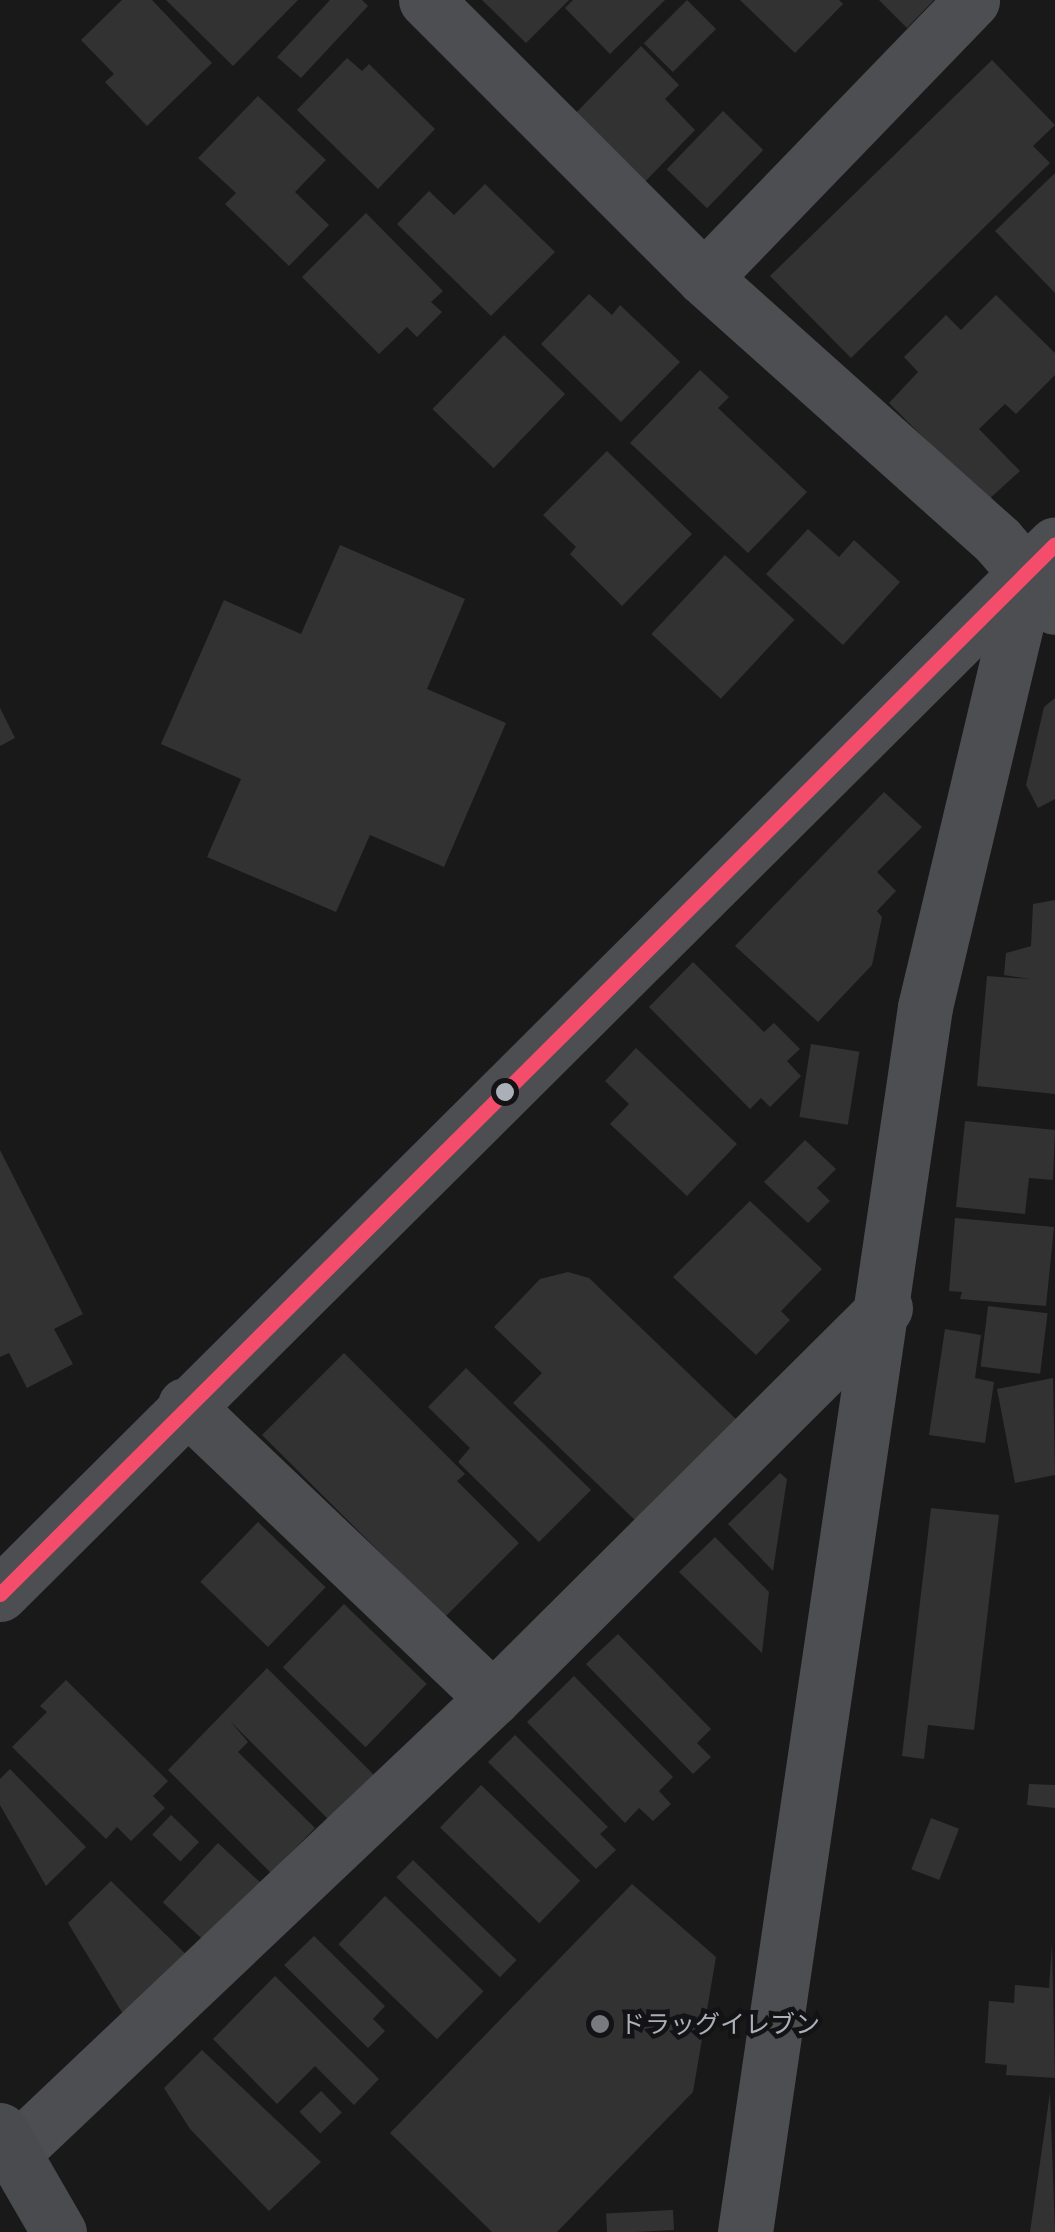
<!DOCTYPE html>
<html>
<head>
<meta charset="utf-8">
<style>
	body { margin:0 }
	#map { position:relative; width:1055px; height:2232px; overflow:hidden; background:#191919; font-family:"Golos Text","Noto Sans JP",sans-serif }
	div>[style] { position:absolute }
	.building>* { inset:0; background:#323233; transform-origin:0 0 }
	.minor>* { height:55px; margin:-27.5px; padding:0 27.5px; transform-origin:27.5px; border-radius:27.5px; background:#4d4e51 }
	.tertiary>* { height:55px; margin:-27.5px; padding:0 27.5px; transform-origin:27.5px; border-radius:27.5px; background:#4d4e51 }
	.motorway>* { height:55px; margin:-27.5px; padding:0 27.5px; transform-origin:27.5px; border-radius:27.5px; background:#4a4b4e }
	.bus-1>* { height:15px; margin:-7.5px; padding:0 7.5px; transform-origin:7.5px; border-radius:7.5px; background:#f44d6c }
	.dots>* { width:28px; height:28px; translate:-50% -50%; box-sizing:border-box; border:5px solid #131315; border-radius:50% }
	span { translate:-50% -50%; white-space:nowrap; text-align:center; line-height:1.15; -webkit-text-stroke:9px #131315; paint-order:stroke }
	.poi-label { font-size:25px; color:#abafb8 }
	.left { translate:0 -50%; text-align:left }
</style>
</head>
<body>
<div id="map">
	<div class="building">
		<i style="clip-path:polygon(122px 0,152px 0,212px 63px,147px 126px,105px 82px,114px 74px,81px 40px)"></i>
		<i style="clip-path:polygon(166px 0,298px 0,233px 66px)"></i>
		<i style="clip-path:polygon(330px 0,362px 0,368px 6px,301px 78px,277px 57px)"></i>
		<i style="clip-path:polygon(482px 0,569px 0,526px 43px)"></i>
		<i style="clip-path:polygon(573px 0,665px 0,610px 54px,565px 8px)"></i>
		<i style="left:687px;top:0;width:41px;height:61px;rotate:45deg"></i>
		<i style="clip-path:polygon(740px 0,839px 0,843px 4px,795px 53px)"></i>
		<i style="clip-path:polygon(879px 0,934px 0,907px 28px)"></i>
		<i style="clip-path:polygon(641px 46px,679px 85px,665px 99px,695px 130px,637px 190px,568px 121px)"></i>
		<i style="clip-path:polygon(347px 58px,362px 71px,369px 64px,435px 129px,378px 189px,297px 110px)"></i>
		<i style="clip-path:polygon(992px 60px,1055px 125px,1033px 146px,1050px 163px,851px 358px,770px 276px)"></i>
		<i style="clip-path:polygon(258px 96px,326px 160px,295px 192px,329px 225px,289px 266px,225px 204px,236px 193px,198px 158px)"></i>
		<i style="left:723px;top:111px;width:56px;height:81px;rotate:44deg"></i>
		<i style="clip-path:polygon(1055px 173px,1055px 293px,995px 231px)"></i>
		<i style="clip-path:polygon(485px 184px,555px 252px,491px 316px,397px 224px,429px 191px,454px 215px)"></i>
		<i style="clip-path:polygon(366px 213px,443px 291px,431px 302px,442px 312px,417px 337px,407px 327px,379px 354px,302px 277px)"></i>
		<i style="clip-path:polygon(589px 294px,612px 315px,620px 305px,680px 362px,621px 422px,541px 344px)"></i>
		<i style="clip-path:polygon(996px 295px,1055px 353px,1055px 375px,1016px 414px,1005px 404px,979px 429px,1020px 471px,987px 501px,889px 403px,918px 372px,904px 357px,946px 315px,961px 330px)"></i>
		<i style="left:504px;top:335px;width:85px;height:103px;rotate:44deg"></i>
		<i style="clip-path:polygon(700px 370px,729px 397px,718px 408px,807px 492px,748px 553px,630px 443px)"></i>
		<i style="clip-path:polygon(607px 451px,692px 534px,622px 606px,570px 554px,576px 547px,543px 515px)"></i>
		<i style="clip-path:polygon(808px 529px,839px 557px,854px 540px,900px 582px,843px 645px,766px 574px)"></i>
		<i style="clip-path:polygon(340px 545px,465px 599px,427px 689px,506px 723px,444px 867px,370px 835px,336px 912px,207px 857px,241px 779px,161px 744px,224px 600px,301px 634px)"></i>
		<i style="left:725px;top:555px;width:95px;height:108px;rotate:43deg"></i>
		<i style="clip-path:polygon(1055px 698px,1055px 799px,1038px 808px,1026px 785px,1044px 707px)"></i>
		<i style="clip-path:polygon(0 708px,15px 738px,0 746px)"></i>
		<i style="clip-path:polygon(884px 792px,922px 827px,877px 872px,896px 891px,877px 911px,882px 917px,872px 965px,818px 1022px,735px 946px)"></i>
		<i style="clip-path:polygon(1055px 900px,1055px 1094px,977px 1086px,987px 976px,1030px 979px,1004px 975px,1006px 953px,1031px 946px,1033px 904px)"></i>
		<i style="clip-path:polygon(693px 962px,764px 1032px,774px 1023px,800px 1049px,787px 1061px,801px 1076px,770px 1107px,761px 1098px,750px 1109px,649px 1007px)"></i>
		<i style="left:811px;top:1044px;width:49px;height:74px;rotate:9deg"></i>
		<i style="clip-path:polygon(636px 1048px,737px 1144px,687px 1196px,610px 1124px,629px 1104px,605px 1081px)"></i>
		<i style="clip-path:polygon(965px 1121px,1055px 1130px,1053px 1180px,1029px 1178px,1025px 1214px,956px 1207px)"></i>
		<i style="clip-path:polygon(805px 1140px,836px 1169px,817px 1188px,830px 1201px,808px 1223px,764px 1182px)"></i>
		<i style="clip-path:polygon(0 1150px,83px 1314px,54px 1329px,73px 1364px,27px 1388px,9px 1353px,0 1357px)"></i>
		<i style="clip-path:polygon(750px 1201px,822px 1269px,781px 1311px,790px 1320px,756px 1355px,673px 1277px)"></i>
		<i style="clip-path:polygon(955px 1218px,1054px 1227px,1046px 1306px,960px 1299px,962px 1292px,949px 1291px)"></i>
		<i style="clip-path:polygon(568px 1272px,589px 1278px,738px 1421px,639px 1524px,513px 1403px,542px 1373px,494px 1327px,540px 1279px)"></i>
		<i style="left:988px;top:1306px;width:60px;height:61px;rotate:7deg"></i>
		<i style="clip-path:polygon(945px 1329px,981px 1335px,975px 1378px,994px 1382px,985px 1443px,929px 1435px)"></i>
		<i style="clip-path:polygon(344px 1353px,465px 1474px,457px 1481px,519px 1543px,445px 1617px,262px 1435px)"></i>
		<i style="clip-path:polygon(466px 1368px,591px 1490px,539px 1542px,458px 1462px,470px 1448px,428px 1407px)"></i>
		<i style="clip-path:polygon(1053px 1378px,1055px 1475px,1015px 1483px,997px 1389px)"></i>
		<i style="clip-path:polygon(780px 1473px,787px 1479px,773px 1571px,728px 1524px)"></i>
		<i style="clip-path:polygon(931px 1508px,999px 1515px,974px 1730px,928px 1725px,924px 1759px,902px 1756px)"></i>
		<i style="left:258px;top:1522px;width:94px;height:83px;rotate:44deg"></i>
		<i style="clip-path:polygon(715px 1537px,769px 1592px,762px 1653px,679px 1572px)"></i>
		<i style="left:344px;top:1604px;width:115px;height:88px;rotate:44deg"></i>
		<i style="clip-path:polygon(618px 1634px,711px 1729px,697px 1743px,711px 1757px,693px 1774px,586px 1664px)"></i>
		<i style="clip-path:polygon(267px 1668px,378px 1779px,333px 1824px,230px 1721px,248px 1742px,238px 1752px,315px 1828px,271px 1873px,168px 1770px)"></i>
		<i style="clip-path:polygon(574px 1676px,673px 1777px,659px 1791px,671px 1804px,653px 1821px,639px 1808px,625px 1823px,527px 1722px)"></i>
		<i style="clip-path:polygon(66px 1680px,168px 1781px,153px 1796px,165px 1808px,131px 1841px,117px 1827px,106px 1839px,12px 1747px,47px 1712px,40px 1706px)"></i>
		<i style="clip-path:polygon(515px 1735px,608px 1827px,600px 1834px,616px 1850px,596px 1869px,488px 1762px)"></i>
		<i style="clip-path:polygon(10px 1769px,86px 1847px,46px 1886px,0 1805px,0 1779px)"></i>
		<i style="clip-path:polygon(1029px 1784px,1055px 1785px,1055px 1808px,1027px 1805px)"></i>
		<i style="left:481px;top:1785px;width:138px;height:59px;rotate:44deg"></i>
		<i style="left:171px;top:1815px;width:39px;height:27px;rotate:44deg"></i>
		<i style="left:931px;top:1818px;width:30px;height:55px;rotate:21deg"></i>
		<i style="left:218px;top:1843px;width:63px;height:81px;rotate:43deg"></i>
		<i style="left:413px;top:1860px;width:144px;height:24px;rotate:44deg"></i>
		<i style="clip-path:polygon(111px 1881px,203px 1971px,135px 2034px,68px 1923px)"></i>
		<i style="clip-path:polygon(632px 1884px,716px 1957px,693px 2092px,557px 2232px,492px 2232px,390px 2133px)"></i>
		<i style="left:385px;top:1896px;width:137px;height:67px;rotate:44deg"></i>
		<i style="clip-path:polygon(314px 1936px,385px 2006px,373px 2019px,385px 2031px,368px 2048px,284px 1965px)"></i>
		<i style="clip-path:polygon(1052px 1943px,1055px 2078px,1006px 2075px,1007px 2065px,985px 2063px,989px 2001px,1014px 2003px,1015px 1985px,1049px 1988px)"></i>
		<i style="clip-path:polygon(275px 1976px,379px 2079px,354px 2105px,315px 2066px,277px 2104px,213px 2039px)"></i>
		<i style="clip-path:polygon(202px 2050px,321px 2162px,269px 2211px,190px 2129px,164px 2088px)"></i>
		<i style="left:321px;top:2091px;width:30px;height:30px;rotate:46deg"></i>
		<i style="clip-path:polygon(1050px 2093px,1055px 2232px,1030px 2232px)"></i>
		<i style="left:673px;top:2210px;width:20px;height:67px;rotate:87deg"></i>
	</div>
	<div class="minor">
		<i style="left:426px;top:0;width:393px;rotate:45deg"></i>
		<i style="left:704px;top:278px;width:394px;rotate:41.8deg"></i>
		<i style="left:998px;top:541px;width:87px;rotate:49.2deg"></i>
		<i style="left:704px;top:278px;width:386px;rotate:-46deg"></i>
		<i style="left:185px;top:1405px;width:425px;rotate:43.6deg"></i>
		<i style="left:15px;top:2151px;width:659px;rotate:-43.46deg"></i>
		<i style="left:493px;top:1698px;width:553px;rotate:-44.85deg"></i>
	</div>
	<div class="tertiary">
		<i style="left:0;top:1594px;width:1488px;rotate:-44.86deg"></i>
		<i style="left:745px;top:2232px;width:1238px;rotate:-81.64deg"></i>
		<i style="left:925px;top:1007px;width:446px;rotate:-76.6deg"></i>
	</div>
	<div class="motorway">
		<i style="left:0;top:2130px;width:118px;rotate:60deg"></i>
	</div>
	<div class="bus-1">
		<i style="left:0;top:1594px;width:1488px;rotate:-44.86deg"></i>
	</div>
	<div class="dots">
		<i style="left:505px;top:1092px;background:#abafb8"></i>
		<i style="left:600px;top:2024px;background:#787a80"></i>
	</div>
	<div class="poi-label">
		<span class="left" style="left:620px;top:2024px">ドラッグイレブン</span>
	</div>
</div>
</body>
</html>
